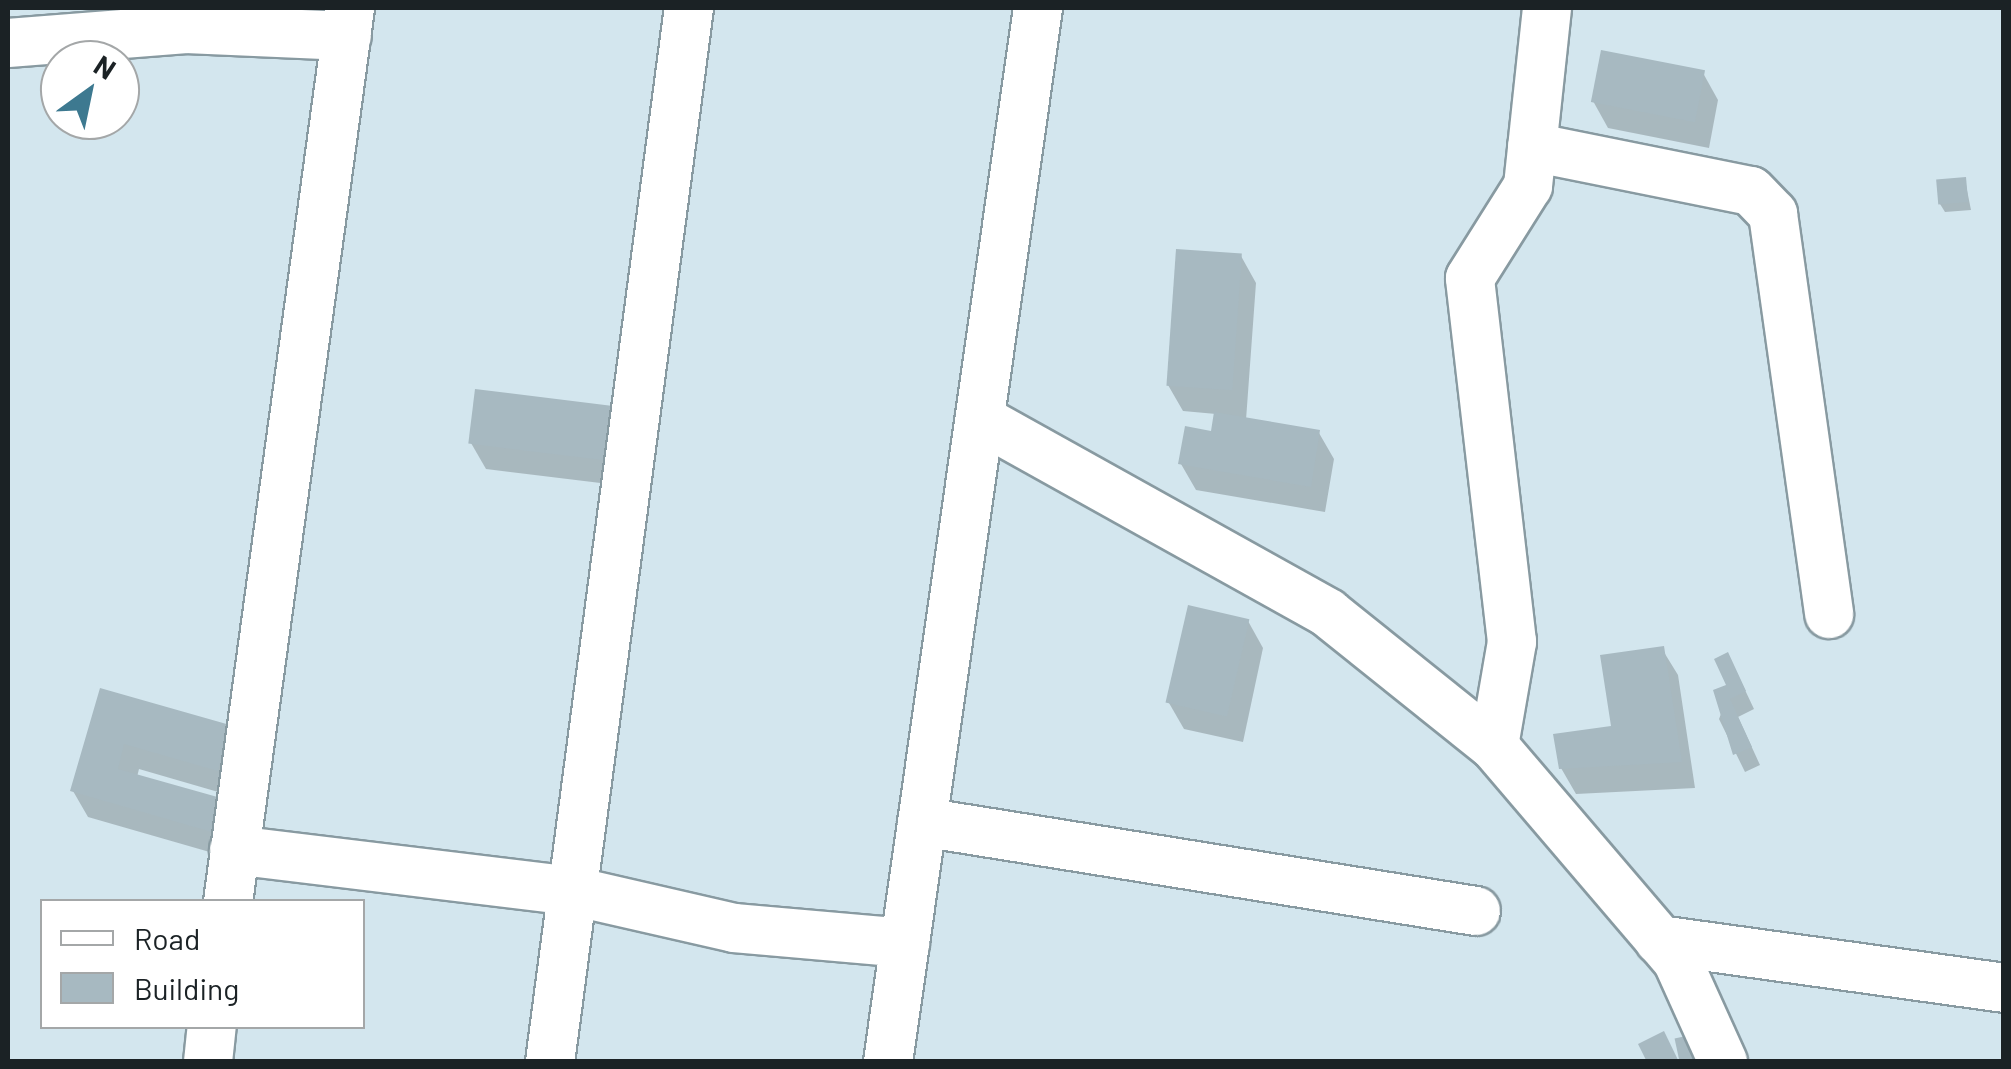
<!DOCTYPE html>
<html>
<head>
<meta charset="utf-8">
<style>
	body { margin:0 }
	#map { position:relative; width:2011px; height:1069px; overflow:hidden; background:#d3e6ee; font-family:Barlow,sans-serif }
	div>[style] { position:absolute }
	.shadow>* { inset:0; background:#0003 }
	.building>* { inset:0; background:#a7b9c1; transform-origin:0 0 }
	.roads { filter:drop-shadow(2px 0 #889aa1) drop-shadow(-2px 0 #889aa1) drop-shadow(0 2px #889aa1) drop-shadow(0 -2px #889aa1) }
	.minor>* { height:48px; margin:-24px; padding:0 24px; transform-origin:24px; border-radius:24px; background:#fff }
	span { translate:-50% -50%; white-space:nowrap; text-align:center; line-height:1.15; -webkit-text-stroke:8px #fff; paint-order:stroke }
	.frame { position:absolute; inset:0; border:10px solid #1b2225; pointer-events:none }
	.legend { position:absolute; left:40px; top:899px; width:325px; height:130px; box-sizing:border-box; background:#fff; border:2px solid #a4a7a8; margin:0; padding:12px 18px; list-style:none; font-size:30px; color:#1b2225 }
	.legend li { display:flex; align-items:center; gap:20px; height:50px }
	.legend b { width:50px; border:2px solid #a4a7a8 }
	.north { position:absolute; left:40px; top:40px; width:100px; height:100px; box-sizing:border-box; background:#fff; border:2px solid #a4a7a8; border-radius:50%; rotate:33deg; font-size:28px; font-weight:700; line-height:40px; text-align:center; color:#1b2225 }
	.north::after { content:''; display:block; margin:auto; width:35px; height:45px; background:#3d7990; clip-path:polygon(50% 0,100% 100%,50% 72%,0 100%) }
</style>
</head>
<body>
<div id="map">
	<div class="shadow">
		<i style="clip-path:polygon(1703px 73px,1718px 100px,1709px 148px,1608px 128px,1593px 101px)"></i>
		<i style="clip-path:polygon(1965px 180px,1971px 210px,1945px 212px,1940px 204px)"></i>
		<i style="clip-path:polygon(1241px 256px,1256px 283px,1246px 420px,1319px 433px,1334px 459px,1325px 512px,1196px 490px,1181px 464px,1213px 434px,1216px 414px,1183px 411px,1168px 385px)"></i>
		<i style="clip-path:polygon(616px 408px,625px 486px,486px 469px,471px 443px)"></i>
		<i style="clip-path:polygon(1248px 621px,1263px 648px,1243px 742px,1184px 729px,1169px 703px)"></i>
		<i style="clip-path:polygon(1662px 649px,1678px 675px,1695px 788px,1576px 794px,1561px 768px,1614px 728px)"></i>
		<i style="clip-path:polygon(1737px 673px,1754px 709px,1738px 717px,1760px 765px,1745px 772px,1719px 719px)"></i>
		<i style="clip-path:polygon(101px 691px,229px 727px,232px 796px,139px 769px,137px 777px,220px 800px,227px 857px,88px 817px,73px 791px)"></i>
	</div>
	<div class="building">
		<i style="left:1601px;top:50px;width:106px;height:53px;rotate:11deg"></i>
		<i style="left:1966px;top:177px;width:25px;height:30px;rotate:85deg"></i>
		<i style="left:1176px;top:249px;width:66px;height:137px;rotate:4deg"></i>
		<i style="left:475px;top:389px;width:143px;height:55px;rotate:7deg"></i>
		<i style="clip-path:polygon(1214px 412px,1320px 430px,1311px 487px,1178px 464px,1185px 426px,1211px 431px)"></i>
		<i style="left:1188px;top:605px;width:63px;height:100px;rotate:13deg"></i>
		<i style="clip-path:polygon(1664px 646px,1682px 762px,1559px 769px,1553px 734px,1611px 726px,1600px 655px)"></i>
		<i style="clip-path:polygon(1728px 652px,1746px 691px,1730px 699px,1752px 747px,1733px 755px,1713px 690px,1726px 685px,1714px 659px)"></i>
		<i style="clip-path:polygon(100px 688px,230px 725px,218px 771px,124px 744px,118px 769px,221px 798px,212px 832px,70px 791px)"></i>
		<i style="clip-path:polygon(1664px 1031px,1679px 1062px,1647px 1062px,1638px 1044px)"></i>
		<i style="left:1700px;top:1033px;width:25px;height:26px;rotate:78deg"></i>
	</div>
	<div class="roads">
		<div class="minor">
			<i style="left:8px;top:43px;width:179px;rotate:-4.5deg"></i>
			<i style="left:186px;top:29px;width:161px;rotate:2.5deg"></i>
			<i style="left:1532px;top:147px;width:223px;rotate:11.4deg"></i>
			<i style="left:1751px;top:191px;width:32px;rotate:46deg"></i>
			<i style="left:1773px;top:214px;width:404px;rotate:82deg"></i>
			<i style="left:980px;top:419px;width:398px;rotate:29.1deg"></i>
			<i style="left:1328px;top:613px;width:213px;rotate:38.7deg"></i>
			<i style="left:1494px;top:746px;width:282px;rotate:49.5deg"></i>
			<i style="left:1677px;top:960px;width:112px;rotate:65.7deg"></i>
			<i style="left:1494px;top:746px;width:106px;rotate:-80.2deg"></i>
			<i style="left:1512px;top:642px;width:366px;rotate:-96.6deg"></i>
			<i style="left:1470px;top:278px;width:109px;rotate:-57.8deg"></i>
			<i style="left:1528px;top:186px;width:179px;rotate:-83.9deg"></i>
			<i style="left:922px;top:822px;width:561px;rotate:9.13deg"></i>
			<i style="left:234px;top:850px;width:341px;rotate:6.9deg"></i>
			<i style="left:573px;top:891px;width:165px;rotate:12.9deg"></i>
			<i style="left:734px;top:928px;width:172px;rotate:5deg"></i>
			<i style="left:228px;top:902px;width:902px;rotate:-82.23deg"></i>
			<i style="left:1659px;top:940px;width:348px;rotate:7.9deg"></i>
			<i style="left:208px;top:1062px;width:36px;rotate:-84deg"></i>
			<i style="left:550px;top:1062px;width:1063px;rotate:-82.49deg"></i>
			<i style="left:888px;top:1062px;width:1065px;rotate:-81.9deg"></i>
		</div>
	</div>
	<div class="frame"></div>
	<ul class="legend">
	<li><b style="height:12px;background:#fff"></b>Road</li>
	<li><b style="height:28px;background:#a7b9c1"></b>Building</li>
	</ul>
	<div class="north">N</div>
</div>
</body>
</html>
